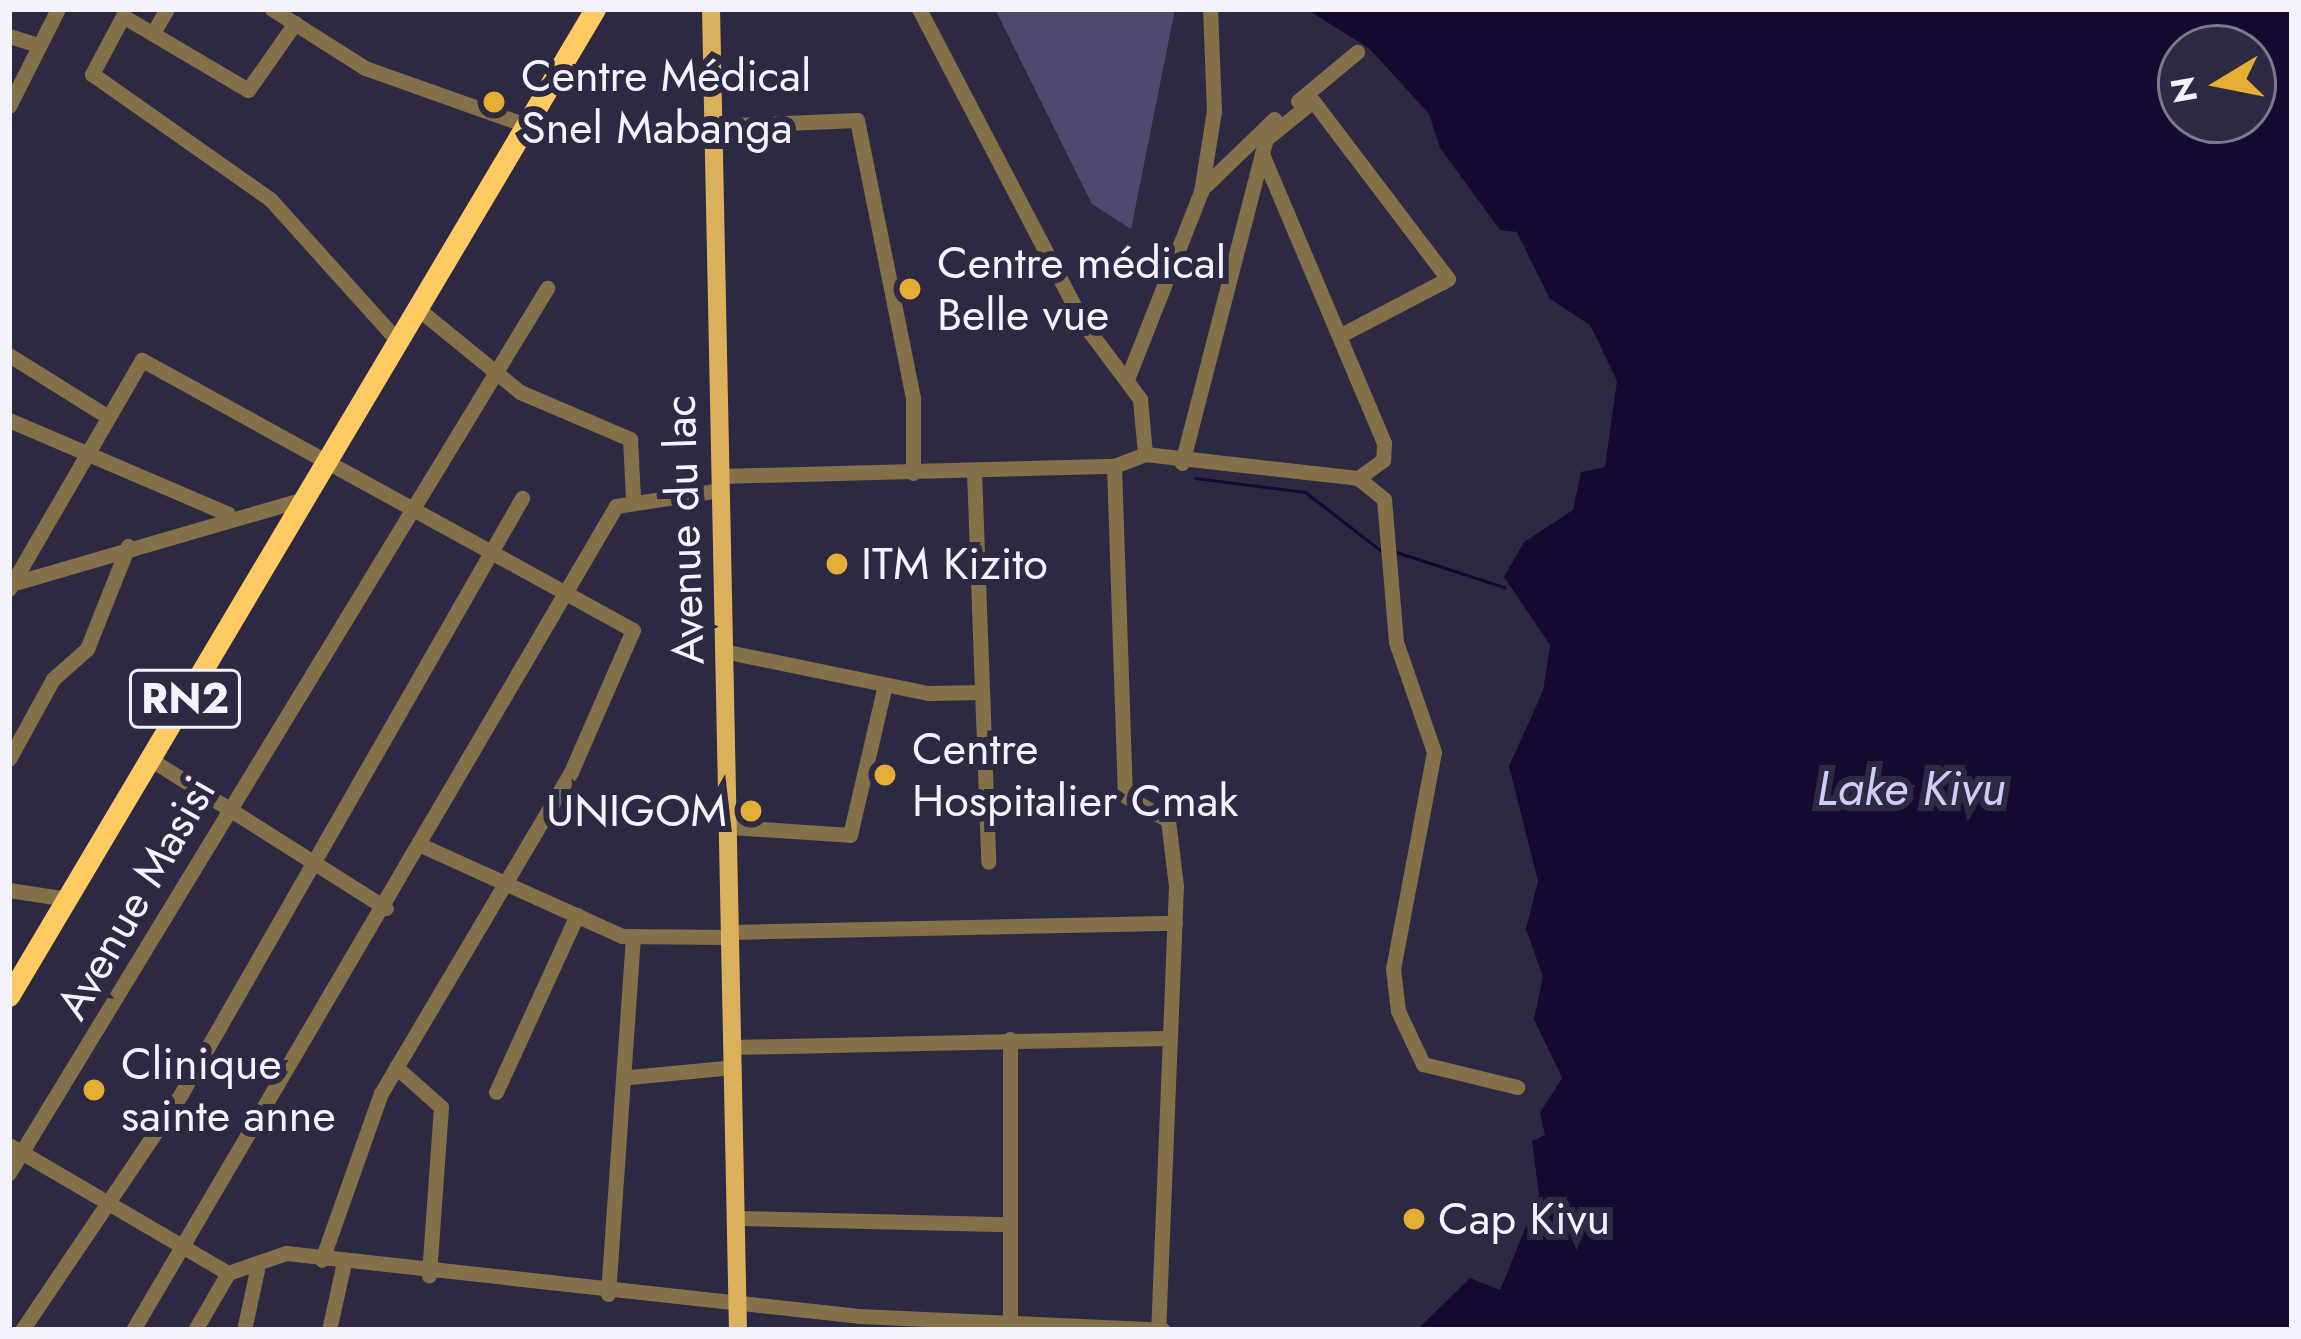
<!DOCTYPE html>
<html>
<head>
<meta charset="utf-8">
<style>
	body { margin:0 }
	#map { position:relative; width:2301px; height:1339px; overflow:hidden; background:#2e2942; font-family:Jost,sans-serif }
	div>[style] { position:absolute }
	.green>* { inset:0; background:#50486e }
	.water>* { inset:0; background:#150931 }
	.stream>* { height:3px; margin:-1.5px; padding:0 1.5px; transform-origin:1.5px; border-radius:1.5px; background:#150931 }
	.minor>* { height:15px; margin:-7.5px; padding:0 7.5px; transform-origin:7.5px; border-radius:7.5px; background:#847049 }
	.major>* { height:18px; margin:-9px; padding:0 9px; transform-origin:9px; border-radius:9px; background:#dbb15c }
	.highway>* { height:21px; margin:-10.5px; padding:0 10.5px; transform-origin:10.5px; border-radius:10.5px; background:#feca61 }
	.dots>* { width:33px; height:33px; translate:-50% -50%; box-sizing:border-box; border:6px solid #2e2942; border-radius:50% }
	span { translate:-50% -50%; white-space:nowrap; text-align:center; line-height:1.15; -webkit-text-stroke:12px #2e2942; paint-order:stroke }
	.shield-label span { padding:3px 9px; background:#2e2942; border:3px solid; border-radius:9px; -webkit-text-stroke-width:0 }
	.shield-label { font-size:42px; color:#f4f2fc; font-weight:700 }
	.poi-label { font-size:45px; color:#f4f2fc }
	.left { translate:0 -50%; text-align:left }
	.right { translate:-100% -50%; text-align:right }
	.street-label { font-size:45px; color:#f4f2fc }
	.water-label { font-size:48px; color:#d2cbf8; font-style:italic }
	.frame { position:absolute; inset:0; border:12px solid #f4f2fc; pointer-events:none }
	.north { position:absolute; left:2157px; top:24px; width:120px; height:120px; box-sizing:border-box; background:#2e2942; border:3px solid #7d798c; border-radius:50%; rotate:260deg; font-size:33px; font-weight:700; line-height:48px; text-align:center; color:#f4f2fc }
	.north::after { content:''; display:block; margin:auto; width:42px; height:54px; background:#e4ae35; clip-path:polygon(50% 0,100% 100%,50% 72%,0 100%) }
</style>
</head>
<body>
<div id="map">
	<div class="green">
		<i style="clip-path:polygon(995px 9px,1175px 9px,1131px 229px,1092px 204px)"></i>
	</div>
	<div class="water">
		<i style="clip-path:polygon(evenodd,1306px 9px,2292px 9px,2292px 1330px,1417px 1330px,1470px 1278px,1500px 1290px,1539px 1195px,1532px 1141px,1545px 1135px,1540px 1113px,1562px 1078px,1534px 1019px,1543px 977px,1526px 929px,1538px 881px,1509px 766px,1543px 691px,1550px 645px,1504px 577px,1524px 542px,1573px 510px,1581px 472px,1605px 467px,1617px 381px,1590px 325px,1550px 299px,1517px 232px,1500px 230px,1440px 148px,1429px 114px,1370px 49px,1306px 9px,2181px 48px,2253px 48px,2253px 120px,2181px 120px,2181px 48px)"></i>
	</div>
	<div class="stream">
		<i style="left:1195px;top:478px;width:111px;rotate:7.3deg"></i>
		<i style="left:1305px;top:492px;width:95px;rotate:37.7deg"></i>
		<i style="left:1396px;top:552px;width:114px;rotate:18deg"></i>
	</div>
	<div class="minor">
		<i style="left:272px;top:9px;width:110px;rotate:32.4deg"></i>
		<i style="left:365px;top:68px;width:171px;rotate:19.5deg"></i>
		<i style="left:919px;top:9px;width:354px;rotate:62.4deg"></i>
		<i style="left:1083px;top:323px;width:95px;rotate:53.1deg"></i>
		<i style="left:1140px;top:399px;width:55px;rotate:84.8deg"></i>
		<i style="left:295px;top:23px;width:82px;rotate:125deg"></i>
		<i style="left:248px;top:90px;width:145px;rotate:-149.4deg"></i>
		<i style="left:123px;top:16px;width:66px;rotate:118.1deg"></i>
		<i style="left:92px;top:74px;width:218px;rotate:35.1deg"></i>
		<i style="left:270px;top:199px;width:190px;rotate:48deg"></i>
		<i style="left:153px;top:33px;width:28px;rotate:-60deg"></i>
		<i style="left:9px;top:36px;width:31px;rotate:17deg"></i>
		<i style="left:1298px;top:101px;width:77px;rotate:-39.7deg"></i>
		<i style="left:9px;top:106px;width:109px;rotate:-63.2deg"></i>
		<i style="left:711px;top:126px;width:146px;rotate:-2.4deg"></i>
		<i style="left:857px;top:120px;width:284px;rotate:78.6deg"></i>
		<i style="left:913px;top:398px;width:75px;rotate:90deg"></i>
		<i style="left:1262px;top:154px;width:314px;rotate:67.1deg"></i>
		<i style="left:1384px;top:443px;width:17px;rotate:93deg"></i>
		<i style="left:1383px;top:460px;width:31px;rotate:144deg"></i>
		<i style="left:1206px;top:185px;width:95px;rotate:-44.1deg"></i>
		<i style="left:417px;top:308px;width:133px;rotate:39.2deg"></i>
		<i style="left:520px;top:392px;width:120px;rotate:23.1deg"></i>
		<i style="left:630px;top:439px;width:60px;rotate:87.1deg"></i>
		<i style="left:9px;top:355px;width:113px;rotate:32deg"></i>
		<i style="left:1128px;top:377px;width:199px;rotate:-68.5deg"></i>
		<i style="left:1201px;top:192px;width:82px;rotate:-80.9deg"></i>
		<i style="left:1214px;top:111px;width:102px;rotate:-92.2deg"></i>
		<i style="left:9px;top:420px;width:238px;rotate:23.2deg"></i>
		<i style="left:1145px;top:454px;width:214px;rotate:6.4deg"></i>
		<i style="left:1358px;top:478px;width:33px;rotate:39deg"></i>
		<i style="left:1384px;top:499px;width:144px;rotate:85.2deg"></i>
		<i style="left:1396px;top:642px;width:116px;rotate:70.9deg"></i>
		<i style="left:1434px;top:752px;width:221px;rotate:100.7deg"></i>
		<i style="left:1393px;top:969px;width:42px;rotate:83.2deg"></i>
		<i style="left:1398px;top:1011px;width:59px;rotate:64.7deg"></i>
		<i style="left:1423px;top:1064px;width:97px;rotate:13.7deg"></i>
		<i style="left:1182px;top:463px;width:335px;rotate:-75.5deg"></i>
		<i style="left:1266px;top:139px;width:60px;rotate:-39deg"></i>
		<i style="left:1313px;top:101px;width:223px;rotate:52.8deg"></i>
		<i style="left:1448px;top:279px;width:119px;rotate:152.4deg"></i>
		<i style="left:1114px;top:466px;width:330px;rotate:88.1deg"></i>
		<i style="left:1125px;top:796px;width:49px;rotate:29.2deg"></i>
		<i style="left:1168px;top:820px;width:66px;rotate:83.1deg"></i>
		<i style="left:1176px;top:886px;width:442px;rotate:92.3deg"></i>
		<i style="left:974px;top:471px;width:391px;rotate:87.9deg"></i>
		<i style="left:719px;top:476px;width:395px;rotate:-1.5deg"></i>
		<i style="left:1114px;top:466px;width:33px;rotate:-21deg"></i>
		<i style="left:18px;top:582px;width:297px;rotate:-16.2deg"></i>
		<i style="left:9px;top:589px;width:265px;rotate:-59.9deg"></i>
		<i style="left:142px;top:360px;width:560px;rotate:28.81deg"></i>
		<i style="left:633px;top:630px;width:155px;rotate:113.6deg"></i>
		<i style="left:571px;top:772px;width:373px;rotate:120.6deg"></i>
		<i style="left:381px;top:1093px;width:177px;rotate:109.5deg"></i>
		<i style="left:728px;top:652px;width:204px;rotate:11.6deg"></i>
		<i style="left:928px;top:693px;width:54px;rotate:-1.1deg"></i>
		<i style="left:9px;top:759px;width:91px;rotate:-61.2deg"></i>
		<i style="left:53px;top:679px;width:45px;rotate:-41.4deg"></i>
		<i style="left:87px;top:649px;width:111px;rotate:-68.3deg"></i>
		<i style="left:150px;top:759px;width:279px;rotate:32.3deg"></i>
		<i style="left:731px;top:827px;width:119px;rotate:3.8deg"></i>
		<i style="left:850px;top:835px;width:154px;rotate:-76.9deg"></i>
		<i style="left:425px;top:847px;width:216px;rotate:24.3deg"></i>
		<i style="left:622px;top:936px;width:109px;rotate:0.5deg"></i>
		<i style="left:9px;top:890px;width:59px;rotate:8.8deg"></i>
		<i style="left:731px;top:932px;width:444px;rotate:-1.2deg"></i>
		<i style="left:1010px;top:1039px;width:284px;rotate:90deg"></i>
		<i style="left:733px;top:1047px;width:434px;rotate:-1.2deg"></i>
		<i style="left:396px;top:1067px;width:60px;rotate:41.6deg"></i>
		<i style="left:441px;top:1107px;width:169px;rotate:94.1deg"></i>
		<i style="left:630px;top:1077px;width:103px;rotate:-5.5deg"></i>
		<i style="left:496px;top:1092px;width:195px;rotate:-65.4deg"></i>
		<i style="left:9px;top:1145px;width:254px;rotate:30.3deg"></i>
		<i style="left:228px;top:1273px;width:61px;rotate:-19deg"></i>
		<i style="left:286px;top:1253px;width:576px;rotate:6.27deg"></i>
		<i style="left:859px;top:1316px;width:304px;rotate:2.6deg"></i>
		<i style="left:9px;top:1173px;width:1036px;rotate:-58.7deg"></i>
		<i style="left:737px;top:1218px;width:271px;rotate:1.3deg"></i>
		<i style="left:608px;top:1294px;width:357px;rotate:-86deg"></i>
		<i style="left:22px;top:1330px;width:285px;rotate:-56deg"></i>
		<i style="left:181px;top:1094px;width:687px;rotate:-60.22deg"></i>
		<i style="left:133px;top:1330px;width:955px;rotate:-59.62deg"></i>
		<i style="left:616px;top:506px;width:105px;rotate:-8.7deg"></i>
		<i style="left:195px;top:1330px;width:66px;rotate:-59.9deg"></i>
		<i style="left:244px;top:1330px;width:61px;rotate:-77.8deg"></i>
		<i style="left:329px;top:1330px;width:65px;rotate:-77.5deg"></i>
	</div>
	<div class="major">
		<i style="left:711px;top:9px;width:1321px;rotate:88.83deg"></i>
	</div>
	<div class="highway">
		<i style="left:9px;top:996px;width:1148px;rotate:-59.3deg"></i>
	</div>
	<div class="dots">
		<i style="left:494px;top:102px;background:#e4ae35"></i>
		<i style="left:910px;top:289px;background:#e4ae35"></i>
		<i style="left:837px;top:564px;background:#e4ae35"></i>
		<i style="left:885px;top:775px;background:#e4ae35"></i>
		<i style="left:751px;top:811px;background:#e4ae35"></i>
		<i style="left:94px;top:1090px;background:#e4ae35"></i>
		<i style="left:1414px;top:1219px;background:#e4ae35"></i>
	</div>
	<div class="shield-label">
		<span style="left:185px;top:699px">RN2</span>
	</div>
	<div class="poi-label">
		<span class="left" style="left:521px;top:102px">Centre Médical<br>Snel Mabanga</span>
		<span class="left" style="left:937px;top:289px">Centre médical<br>Belle vue</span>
		<span class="left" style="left:861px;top:564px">ITM Kizito</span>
		<span class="left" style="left:912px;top:775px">Centre<br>Hospitalier Cmak</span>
		<span class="right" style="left:727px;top:811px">UNIGOM</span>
		<span class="left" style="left:121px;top:1090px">Clinique<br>sainte anne</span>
		<span class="left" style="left:1438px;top:1219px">Cap Kivu</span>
	</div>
	<div class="street-label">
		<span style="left:684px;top:530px;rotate:-92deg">Avenue du lac</span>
		<span style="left:136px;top:898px;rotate:-60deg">Avenue Masisi</span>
	</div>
	<div class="water-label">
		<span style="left:1911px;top:789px">Lake Kivu</span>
	</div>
	<div class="frame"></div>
	<div class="north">N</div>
</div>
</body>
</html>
